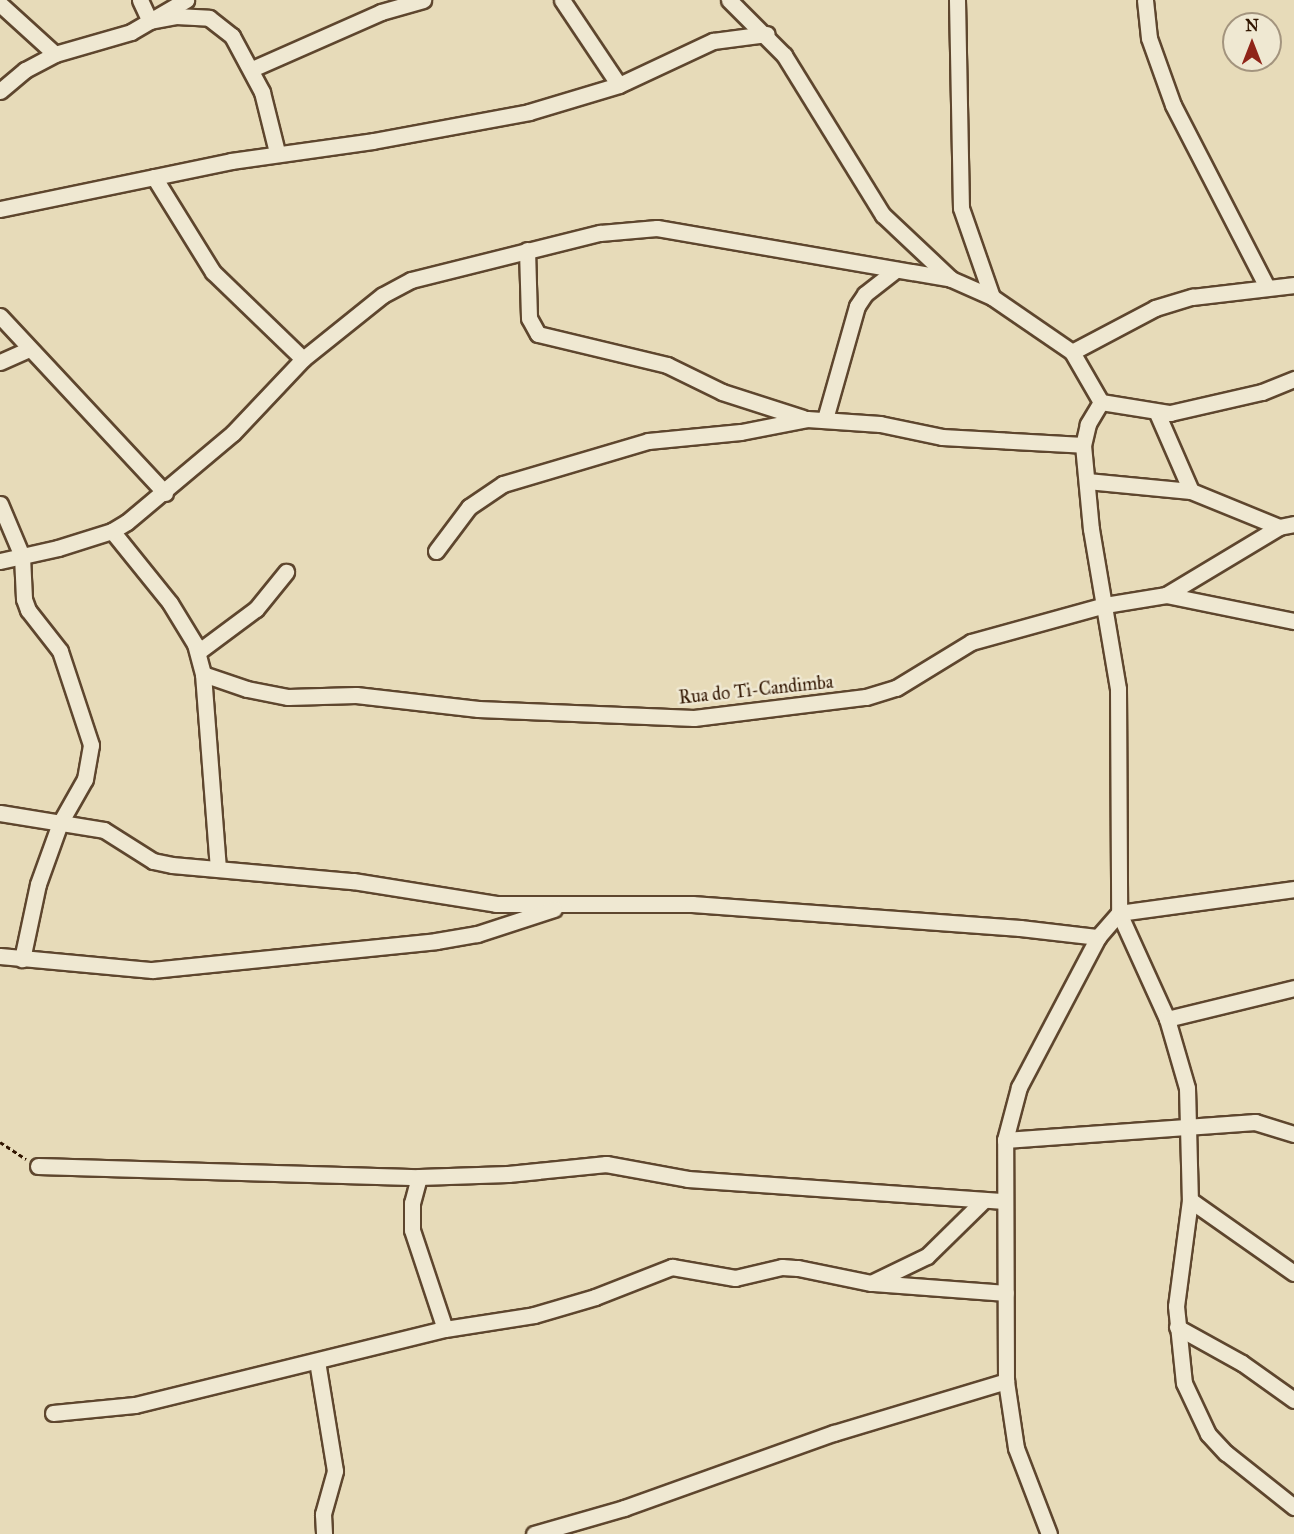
<!DOCTYPE html>
<html>
<head>
<meta charset="utf-8">
<style>
	body { margin:0 }
	#map { position:relative; width:1294px; height:1534px; overflow:hidden; background:#e7dbb9; font-family:"IM FELL Great Primer",serif }
	div>[style] { position:absolute }
	.path>* { height:3px; margin-top:-1.5px; transform-origin:0; background:repeating-linear-gradient(90deg,#311500 0 4.5px,transparent 0 7.5px) }
	.roads { filter:drop-shadow(2px 0 #5e462e) drop-shadow(-2px 0 #5e462e) drop-shadow(0 2px #5e462e) drop-shadow(0 -2px #5e462e) }
	.street>* { height:15px; margin:-7.5px; padding:0 7.5px; transform-origin:7.5px; border-radius:7.5px; background:#efe8d2 }
	span { translate:-50% -50%; white-space:nowrap; text-align:center; line-height:1.15; -webkit-text-stroke:5px #efe8d2; paint-order:stroke }
	.street-label { font-size:18px; color:#311500 }
	.north { position:absolute; left:1222px; top:12px; width:60px; height:60px; box-sizing:border-box; background:#efe8d2; border:2px solid #a3947e; border-radius:50%; rotate:0deg; font-size:16px; font-weight:700; line-height:24px; text-align:center; color:#311500 }
	.north::after { content:''; display:block; margin:auto; width:21px; height:27px; background:#8f2418; clip-path:polygon(50% 0,100% 100%,50% 72%,0 100%) }
</style>
</head>
<body>
<div id="map">
	<div class="path">
		<i style="left:0;top:1142px;width:31px;rotate:33deg"></i>
	</div>
	<div class="roads">
		<div class="street">
			<i style="left:140px;top:0;width:23px;rotate:65deg"></i>
			<i style="left:150px;top:21px;width:26px;rotate:-11deg"></i>
			<i style="left:176px;top:16px;width:33px;rotate:3deg"></i>
			<i style="left:209px;top:18px;width:29px;rotate:38deg"></i>
			<i style="left:232px;top:36px;width:64px;rotate:61.8deg"></i>
			<i style="left:262px;top:92px;width:62px;rotate:76deg"></i>
			<i style="left:562px;top:0;width:102px;rotate:56.2deg"></i>
			<i style="left:729px;top:0;width:78px;rotate:45deg"></i>
			<i style="left:784px;top:55px;width:188px;rotate:58.3deg"></i>
			<i style="left:883px;top:215px;width:93px;rotate:43.3deg"></i>
			<i style="left:951px;top:279px;width:45px;rotate:23.7deg"></i>
			<i style="left:992px;top:297px;width:97px;rotate:34.5deg"></i>
			<i style="left:1072px;top:352px;width:58px;rotate:59.9deg"></i>
			<i style="left:1101px;top:402px;width:26px;rotate:121deg"></i>
			<i style="left:1088px;top:424px;width:22px;rotate:103deg"></i>
			<i style="left:1083px;top:445px;width:84px;rotate:84.6deg"></i>
			<i style="left:1091px;top:529px;width:162px;rotate:80.4deg"></i>
			<i style="left:1118px;top:689px;width:224px;rotate:89.7deg"></i>
			<i style="left:1119px;top:913px;width:116px;rotate:65.6deg"></i>
			<i style="left:1167px;top:1019px;width:72px;rotate:73.8deg"></i>
			<i style="left:1187px;top:1088px;width:112px;rotate:88.5deg"></i>
			<i style="left:1190px;top:1200px;width:107px;rotate:97.5deg"></i>
			<i style="left:1176px;top:1306px;width:77px;rotate:84.1deg"></i>
			<i style="left:1184px;top:1383px;width:56px;rotate:64.8deg"></i>
			<i style="left:1208px;top:1434px;width:26px;rotate:47deg"></i>
			<i style="left:1226px;top:1453px;width:87px;rotate:38.5deg"></i>
			<i style="left:957px;top:0;width:208px;rotate:88.9deg"></i>
			<i style="left:961px;top:208px;width:94px;rotate:70.8deg"></i>
			<i style="left:1145px;top:0;width:38px;rotate:84deg"></i>
			<i style="left:1149px;top:38px;width:71px;rotate:70.3deg"></i>
			<i style="left:1173px;top:105px;width:205px;rotate:62.7deg"></i>
			<i style="left:0;top:4px;width:74px;rotate:42.3deg"></i>
			<i style="left:252px;top:69px;width:141px;rotate:-23.8deg"></i>
			<i style="left:381px;top:12px;width:44px;rotate:-15.9deg"></i>
			<i style="left:0;top:91px;width:33px;rotate:-40deg"></i>
			<i style="left:25px;top:70px;width:34px;rotate:-28deg"></i>
			<i style="left:55px;top:54px;width:79px;rotate:-16.1deg"></i>
			<i style="left:131px;top:32px;width:64px;rotate:-30.2deg"></i>
			<i style="left:154px;top:177px;width:112px;rotate:58.2deg"></i>
			<i style="left:213px;top:272px;width:125px;rotate:44deg"></i>
			<i style="left:0;top:209px;width:236px;rotate:-11.7deg"></i>
			<i style="left:231px;top:161px;width:143px;rotate:-8deg"></i>
			<i style="left:373px;top:141px;width:159px;rotate:-10.5deg"></i>
			<i style="left:529px;top:112px;width:94px;rotate:-16.7deg"></i>
			<i style="left:619px;top:85px;width:104px;rotate:-25.1deg"></i>
			<i style="left:713px;top:41px;width:54px;rotate:-7.4deg"></i>
			<i style="left:527px;top:250px;width:68px;rotate:88.3deg"></i>
			<i style="left:529px;top:318px;width:18px;rotate:61deg"></i>
			<i style="left:538px;top:334px;width:133px;rotate:13.5deg"></i>
			<i style="left:667px;top:365px;width:61px;rotate:26.1deg"></i>
			<i style="left:722px;top:392px;width:85px;rotate:17.8deg"></i>
			<i style="left:0;top:316px;width:242px;rotate:47deg"></i>
			<i style="left:1072px;top:352px;width:94px;rotate:-27.9deg"></i>
			<i style="left:1155px;top:308px;width:39px;rotate:-17deg"></i>
			<i style="left:1192px;top:297px;width:103px;rotate:-6.7deg"></i>
			<i style="left:0;top:362px;width:32px;rotate:-24deg"></i>
			<i style="left:1101px;top:402px;width:70px;rotate:9.1deg"></i>
			<i style="left:1170px;top:413px;width:94px;rotate:-12.9deg"></i>
			<i style="left:1262px;top:392px;width:35px;rotate:-22deg"></i>
			<i style="left:1157px;top:413px;width:85px;rotate:66.4deg"></i>
			<i style="left:825px;top:419px;width:117px;rotate:-74.2deg"></i>
			<i style="left:857px;top:306px;width:14px;rotate:-56deg"></i>
			<i style="left:865px;top:294px;width:39px;rotate:-38deg"></i>
			<i style="left:1087px;top:481px;width:104px;rotate:5.5deg"></i>
			<i style="left:1191px;top:491px;width:95px;rotate:22.2deg"></i>
			<i style="left:0;top:504px;width:56px;rotate:67.1deg"></i>
			<i style="left:22px;top:556px;width:43px;rotate:87.3deg"></i>
			<i style="left:24px;top:599px;width:12px;rotate:70deg"></i>
			<i style="left:28px;top:610px;width:52px;rotate:52deg"></i>
			<i style="left:60px;top:651px;width:99px;rotate:71.7deg"></i>
			<i style="left:91px;top:745px;width:35px;rotate:100deg"></i>
			<i style="left:85px;top:779px;width:51px;rotate:119.6deg"></i>
			<i style="left:60px;top:823px;width:65px;rotate:109.8deg"></i>
			<i style="left:38px;top:884px;width:77px;rotate:102deg"></i>
			<i style="left:112px;top:531px;width:92px;rotate:51.1deg"></i>
			<i style="left:170px;top:603px;width:48px;rotate:58.6deg"></i>
			<i style="left:195px;top:644px;width:31px;rotate:75deg"></i>
			<i style="left:203px;top:674px;width:194px;rotate:85.6deg"></i>
			<i style="left:436px;top:551px;width:55px;rotate:-53.1deg"></i>
			<i style="left:469px;top:507px;width:41px;rotate:-34.1deg"></i>
			<i style="left:503px;top:484px;width:151px;rotate:-16.5deg"></i>
			<i style="left:648px;top:441px;width:93px;rotate:-5.5deg"></i>
			<i style="left:741px;top:432px;width:67px;rotate:-11.1deg"></i>
			<i style="left:807px;top:419px;width:73px;rotate:3.9deg"></i>
			<i style="left:880px;top:424px;width:63px;rotate:11.8deg"></i>
			<i style="left:942px;top:437px;width:141px;rotate:3.2deg"></i>
			<i style="left:0;top:561px;width:59px;rotate:-12.6deg"></i>
			<i style="left:58px;top:548px;width:57px;rotate:-17.5deg"></i>
			<i style="left:112px;top:531px;width:17px;rotate:-31deg"></i>
			<i style="left:127px;top:522px;width:138px;rotate:-40deg"></i>
			<i style="left:233px;top:433px;width:102px;rotate:-46.6deg"></i>
			<i style="left:303px;top:359px;width:102px;rotate:-38.7deg"></i>
			<i style="left:383px;top:295px;width:32px;rotate:-28deg"></i>
			<i style="left:411px;top:280px;width:195px;rotate:-14deg"></i>
			<i style="left:600px;top:233px;width:57px;rotate:-5deg"></i>
			<i style="left:657px;top:228px;width:298px;rotate:9.8deg"></i>
			<i style="left:1166px;top:595px;width:132px;rotate:-31deg"></i>
			<i style="left:1279px;top:527px;width:15px;rotate:-11deg"></i>
			<i style="left:198px;top:652px;width:72px;rotate:-36.6deg"></i>
			<i style="left:256px;top:609px;width:48px;rotate:-51deg"></i>
			<i style="left:203px;top:674px;width:46px;rotate:18.8deg"></i>
			<i style="left:247px;top:689px;width:42px;rotate:11deg"></i>
			<i style="left:288px;top:697px;width:68px;rotate:-1.7deg"></i>
			<i style="left:356px;top:695px;width:123px;rotate:6.5deg"></i>
			<i style="left:478px;top:709px;width:216px;rotate:2.4deg"></i>
			<i style="left:694px;top:718px;width:173px;rotate:-7deg"></i>
			<i style="left:866px;top:697px;width:31px;rotate:-17deg"></i>
			<i style="left:896px;top:688px;width:88px;rotate:-31.5deg"></i>
			<i style="left:971px;top:642px;width:139px;rotate:-15.4deg"></i>
			<i style="left:1105px;top:605px;width:62px;rotate:-9.3deg"></i>
			<i style="left:1166px;top:595px;width:131px;rotate:11.5deg"></i>
			<i style="left:0;top:813px;width:105px;rotate:9.3deg"></i>
			<i style="left:104px;top:830px;width:58px;rotate:32.3deg"></i>
			<i style="left:153px;top:861px;width:19px;rotate:12deg"></i>
			<i style="left:172px;top:865px;width:182px;rotate:5.1deg"></i>
			<i style="left:353px;top:881px;width:145px;rotate:9.1deg"></i>
			<i style="left:496px;top:904px;width:196px"></i>
			<i style="left:692px;top:904px;width:329px;rotate:4.2deg"></i>
			<i style="left:1020px;top:928px;width:79px;rotate:6.6deg"></i>
			<i style="left:1098px;top:937px;width:32px;rotate:-49deg"></i>
			<i style="left:1119px;top:913px;width:177px;rotate:-7.8deg"></i>
			<i style="left:0;top:956px;width:153px;rotate:5.3deg"></i>
			<i style="left:152px;top:970px;width:285px;rotate:-5.8deg"></i>
			<i style="left:436px;top:941px;width:42px;rotate:-9.7deg"></i>
			<i style="left:477px;top:934px;width:81px;rotate:-18deg"></i>
			<i style="left:1167px;top:1019px;width:131px;rotate:-13.7deg"></i>
			<i style="left:1005px;top:1140px;width:251px;rotate:-4.1deg"></i>
			<i style="left:1255px;top:1122px;width:41px;rotate:17.1deg"></i>
			<i style="left:38px;top:1166px;width:381px;rotate:1.7deg"></i>
			<i style="left:419px;top:1177px;width:89px;rotate:-1.9deg"></i>
			<i style="left:508px;top:1174px;width:99px;rotate:-5.8deg"></i>
			<i style="left:606px;top:1164px;width:83px;rotate:10.4deg"></i>
			<i style="left:688px;top:1179px;width:317px;rotate:4deg"></i>
			<i style="left:419px;top:1177px;width:27px;rotate:105deg"></i>
			<i style="left:412px;top:1203px;width:27px;rotate:90deg"></i>
			<i style="left:412px;top:1230px;width:104px;rotate:71.6deg"></i>
			<i style="left:1190px;top:1200px;width:127px;rotate:35.1deg"></i>
			<i style="left:874px;top:1283px;width:132px;rotate:4.3deg"></i>
			<i style="left:1177px;top:1327px;width:74px;rotate:29deg"></i>
			<i style="left:1242px;top:1363px;width:64px;rotate:35.4deg"></i>
			<i style="left:317px;top:1361px;width:111px;rotate:80.7deg"></i>
			<i style="left:335px;top:1471px;width:45px;rotate:105.6deg"></i>
			<i style="left:323px;top:1514px;width:20px;rotate:87deg"></i>
			<i style="left:53px;top:1413px;width:82px;rotate:-5.6deg"></i>
			<i style="left:135px;top:1405px;width:319px;rotate:-13.8deg"></i>
			<i style="left:445px;top:1329px;width:90px;rotate:-8.9deg"></i>
			<i style="left:534px;top:1315px;width:64px;rotate:-16.4deg"></i>
			<i style="left:595px;top:1297px;width:83px;rotate:-21.3deg"></i>
			<i style="left:672px;top:1267px;width:64px;rotate:9.9deg"></i>
			<i style="left:735px;top:1278px;width:48px;rotate:-13.2deg"></i>
			<i style="left:782px;top:1267px;width:16px;rotate:4deg"></i>
			<i style="left:798px;top:1268px;width:75px;rotate:11.6deg"></i>
			<i style="left:871px;top:1283px;width:62px;rotate:-25.7deg"></i>
			<i style="left:927px;top:1256px;width:78px;rotate:-44.5deg"></i>
			<i style="left:534px;top:1534px;width:94px;rotate:-16.1deg"></i>
			<i style="left:624px;top:1508px;width:223px;rotate:-19.7deg"></i>
			<i style="left:834px;top:1433px;width:180px;rotate:-16.8deg"></i>
			<i style="left:1049px;top:1534px;width:92px;rotate:-111deg"></i>
			<i style="left:1016px;top:1448px;width:68px;rotate:-98.5deg"></i>
			<i style="left:1006px;top:1381px;width:241px;rotate:-90.2deg"></i>
			<i style="left:1005px;top:1140px;width:55px;rotate:-75.2deg"></i>
			<i style="left:1019px;top:1087px;width:170px;rotate:-62.2deg"></i>
		</div>
	</div>
	<div class="street-label">
		<span style="left:756px;top:690px;rotate:-6deg">Rua do Ti-Candimba</span>
	</div>
	<div class="north">N</div>
</div>
</body>
</html>
